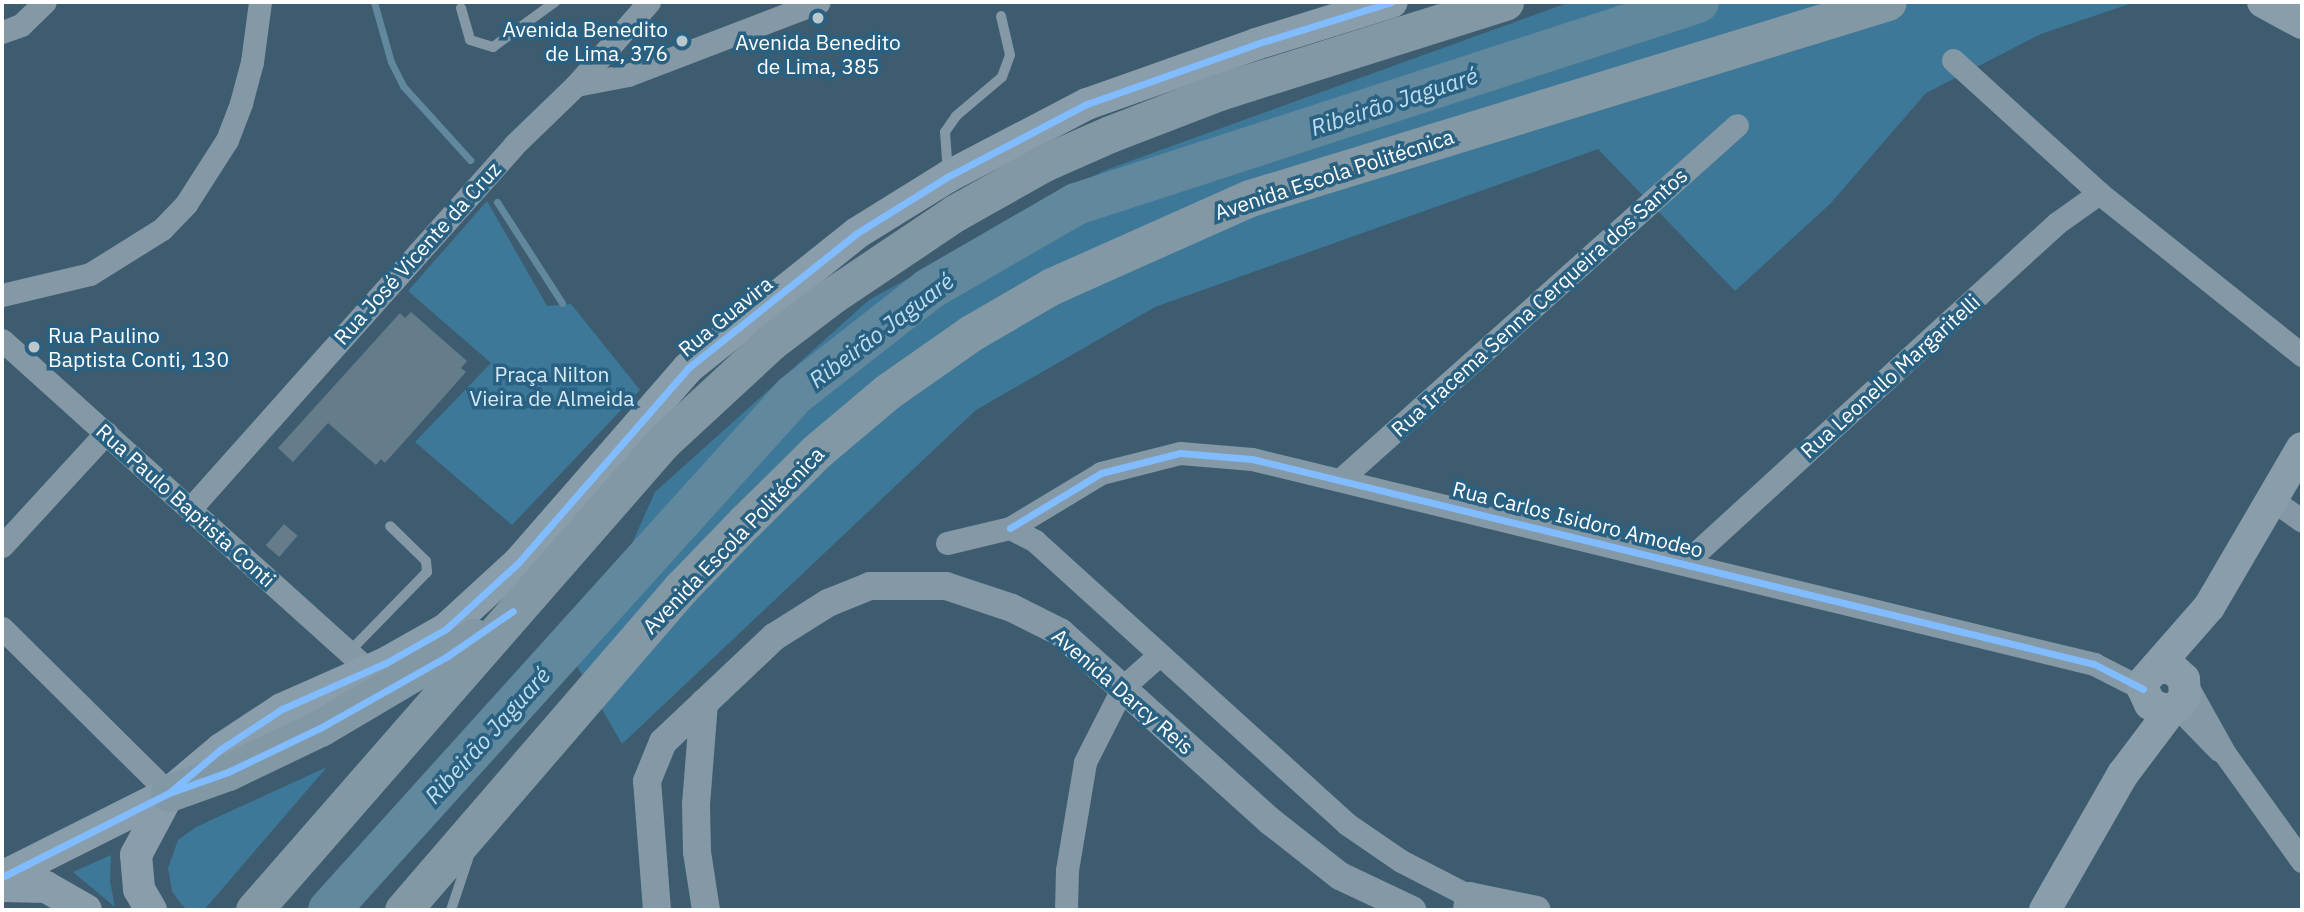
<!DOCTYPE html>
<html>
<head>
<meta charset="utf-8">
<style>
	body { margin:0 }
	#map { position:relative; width:2304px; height:912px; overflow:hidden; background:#3d5c6f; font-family:"IBM Plex Sans",sans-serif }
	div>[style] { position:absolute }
	.green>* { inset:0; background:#3e7899 }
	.stream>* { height:7px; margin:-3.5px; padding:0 3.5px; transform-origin:3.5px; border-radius:3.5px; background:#62889d }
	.river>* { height:42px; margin:-21px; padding:0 21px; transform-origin:21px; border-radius:21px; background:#62889d }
	.building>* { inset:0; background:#657c8a; transform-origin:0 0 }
	.service>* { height:10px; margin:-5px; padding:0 5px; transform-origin:5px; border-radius:5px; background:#8498a5 }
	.minor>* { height:23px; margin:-11.5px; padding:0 11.5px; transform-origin:11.5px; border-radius:11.5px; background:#8498a5 }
	.tertiary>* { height:28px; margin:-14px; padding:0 14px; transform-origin:14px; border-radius:14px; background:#8498a5 }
	.secondary>* { height:32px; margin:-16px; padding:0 16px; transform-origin:16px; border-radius:16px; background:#8a9daa }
	.trunk>* { height:37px; margin:-18.5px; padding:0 18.5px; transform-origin:18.5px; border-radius:18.5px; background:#8298a4 }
	.cycleway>* { height:7px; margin:-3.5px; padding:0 3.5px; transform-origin:3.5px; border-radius:3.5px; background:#80bcff }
	.dots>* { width:19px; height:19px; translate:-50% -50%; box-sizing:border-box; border:4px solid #296183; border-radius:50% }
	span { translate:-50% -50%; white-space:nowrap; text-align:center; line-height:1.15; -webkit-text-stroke:7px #296183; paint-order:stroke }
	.poi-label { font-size:21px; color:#fff }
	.right { translate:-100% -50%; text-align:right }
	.left { translate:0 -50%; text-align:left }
	.street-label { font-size:21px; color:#fff }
	.park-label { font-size:21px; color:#d6eaf5 }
	.water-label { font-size:23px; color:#beddee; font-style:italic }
	.frame { position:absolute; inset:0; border:4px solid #fff; pointer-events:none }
</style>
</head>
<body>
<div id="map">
	<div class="green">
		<i style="clip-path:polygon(1570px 2px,2135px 2px,2041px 34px,1926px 93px,1830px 204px,1735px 291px,1598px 149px,1155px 307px,976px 410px,622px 744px,577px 666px,655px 492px,869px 300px,1103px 171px)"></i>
		<i style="clip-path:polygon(487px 201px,547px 306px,571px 304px,640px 390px,512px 525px,415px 442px,491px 363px,408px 291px)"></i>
		<i style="clip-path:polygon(327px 767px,204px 910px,188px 910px,181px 904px,172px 891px,168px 868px,178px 840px,196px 827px)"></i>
		<i style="clip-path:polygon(111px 855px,110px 881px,115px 907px,73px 872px)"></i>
	</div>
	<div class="stream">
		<i style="left:374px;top:2px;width:62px;rotate:74.2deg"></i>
		<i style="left:391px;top:62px;width:27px;rotate:63deg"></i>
		<i style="left:403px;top:86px;width:100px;rotate:47.8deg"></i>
		<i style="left:497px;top:202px;width:120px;rotate:57.2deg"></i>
	</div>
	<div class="river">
		<i style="left:329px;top:910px;width:694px;rotate:-47.92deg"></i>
		<i style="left:794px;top:395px;width:172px;rotate:-38.1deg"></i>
		<i style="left:929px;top:289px;width:170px;rotate:-30deg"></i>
		<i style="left:1076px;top:204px;width:654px;rotate:-17.99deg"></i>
	</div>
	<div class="building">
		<i style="clip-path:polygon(411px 312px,467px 361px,461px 368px,466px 372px,385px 463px,381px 459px,376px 465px,328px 423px,293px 462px,278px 448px,400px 313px,405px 318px)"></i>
		<i style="left:284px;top:524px;width:18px;height:28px;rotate:41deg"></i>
	</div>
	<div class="service">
		<i style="left:461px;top:8px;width:33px;rotate:74deg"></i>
		<i style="left:470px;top:40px;width:24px;rotate:17deg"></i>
		<i style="left:493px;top:47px;width:77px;rotate:-36deg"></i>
		<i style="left:948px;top:173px;width:41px;rotate:-94.2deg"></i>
		<i style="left:945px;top:132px;width:19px;rotate:-55deg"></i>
		<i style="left:956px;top:116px;width:60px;rotate:-40.3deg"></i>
		<i style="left:1002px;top:77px;width:23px;rotate:-70deg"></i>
		<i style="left:1010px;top:55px;width:40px;rotate:-103deg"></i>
		<i style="left:349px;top:652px;width:112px;rotate:-45.7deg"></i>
		<i style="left:427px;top:572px;width:11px;rotate:-95deg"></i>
		<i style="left:426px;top:561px;width:50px;rotate:-135.8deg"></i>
		<i style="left:451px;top:910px;width:63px;rotate:-71.6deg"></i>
	</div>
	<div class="minor">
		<i style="left:2px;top:32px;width:20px;rotate:-20deg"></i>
		<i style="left:21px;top:25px;width:33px;rotate:-44deg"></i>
		<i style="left:1953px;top:60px;width:197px;rotate:42.3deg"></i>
		<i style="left:2099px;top:193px;width:260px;rotate:38.6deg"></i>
		<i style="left:576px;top:85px;width:53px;rotate:-10.9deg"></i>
		<i style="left:628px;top:75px;width:204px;rotate:-20.9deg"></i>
		<i style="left:2px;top:295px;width:90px;rotate:-13.4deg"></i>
		<i style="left:90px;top:274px;width:85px;rotate:-32deg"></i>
		<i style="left:162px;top:229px;width:35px;rotate:-46deg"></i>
		<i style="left:186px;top:204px;width:76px;rotate:-57.4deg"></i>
		<i style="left:227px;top:140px;width:40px;rotate:-69deg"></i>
		<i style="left:241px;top:103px;width:42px;rotate:-75deg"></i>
		<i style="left:252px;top:62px;width:61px;rotate:-82.4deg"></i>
		<i style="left:2px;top:340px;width:494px;rotate:42deg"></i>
		<i style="left:1341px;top:479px;width:531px;rotate:-41.79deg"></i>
		<i style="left:2271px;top:499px;width:38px;rotate:35deg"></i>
		<i style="left:190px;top:509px;width:487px;rotate:-48.3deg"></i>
		<i style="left:514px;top:145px;width:86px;rotate:-44.1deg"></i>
		<i style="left:576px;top:85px;width:111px;rotate:-48.7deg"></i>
		<i style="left:1010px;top:528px;width:106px;rotate:-31.1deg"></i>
		<i style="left:1101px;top:473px;width:81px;rotate:-14.2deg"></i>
		<i style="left:1180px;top:453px;width:72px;rotate:4.8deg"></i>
		<i style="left:1252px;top:459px;width:867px;rotate:13.68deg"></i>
		<i style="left:2094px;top:664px;width:55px;rotate:27deg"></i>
		<i style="left:947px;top:543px;width:65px;rotate:-13.4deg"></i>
		<i style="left:1010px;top:528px;width:28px;rotate:27deg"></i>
		<i style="left:1035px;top:541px;width:421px;rotate:42.2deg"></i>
		<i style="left:1347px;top:824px;width:65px;rotate:34.4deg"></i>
		<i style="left:1401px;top:861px;width:76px;rotate:27.2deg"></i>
		<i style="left:2px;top:546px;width:154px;rotate:-47.4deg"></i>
		<i style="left:1685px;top:563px;width:504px;rotate:-42.43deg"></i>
		<i style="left:2057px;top:223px;width:52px;rotate:-35.5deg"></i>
		<i style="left:2px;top:628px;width:235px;rotate:44.7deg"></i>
		<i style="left:2186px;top:684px;width:80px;rotate:60.9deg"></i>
		<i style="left:2225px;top:754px;width:132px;rotate:54.3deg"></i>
		<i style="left:2177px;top:707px;width:60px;rotate:45.7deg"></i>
		<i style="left:1066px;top:910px;width:40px;rotate:-88.6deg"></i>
		<i style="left:1067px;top:870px;width:109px;rotate:-80.5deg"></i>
		<i style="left:1085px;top:762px;width:84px;rotate:-63.1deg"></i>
		<i style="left:1123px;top:687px;width:48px;rotate:-41.6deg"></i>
	</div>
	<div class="tertiary">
		<i style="left:704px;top:703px;width:101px;rotate:94.5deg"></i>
		<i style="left:696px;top:804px;width:48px;rotate:88.8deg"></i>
		<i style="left:697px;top:852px;width:59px;rotate:81.2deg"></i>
		<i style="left:657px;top:910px;width:129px;rotate:-94.4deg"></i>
		<i style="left:647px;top:781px;width:42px;rotate:-67.7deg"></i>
		<i style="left:663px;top:742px;width:153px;rotate:-43.4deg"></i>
		<i style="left:774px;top:637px;width:64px;rotate:-32.2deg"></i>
		<i style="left:828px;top:603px;width:45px;rotate:-22deg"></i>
		<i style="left:870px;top:586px;width:76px"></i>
		<i style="left:946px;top:586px;width:70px;rotate:18.4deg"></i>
		<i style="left:1012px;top:608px;width:54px;rotate:26.6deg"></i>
		<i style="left:1060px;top:632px;width:283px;rotate:42deg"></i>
		<i style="left:1270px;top:821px;width:89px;rotate:38.2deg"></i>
		<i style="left:1340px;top:876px;width:80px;rotate:25.3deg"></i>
		<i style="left:1467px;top:910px;width:14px;rotate:-82deg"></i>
		<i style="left:1469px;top:896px;width:69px;rotate:11.6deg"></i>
	</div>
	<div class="secondary">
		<i style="left:2263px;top:2px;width:44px;rotate:28.3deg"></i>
		<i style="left:2156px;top:668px;width:16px"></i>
		<i style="left:2172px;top:668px;width:16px;rotate:43deg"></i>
		<i style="left:2184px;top:679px;width:17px;rotate:87deg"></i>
		<i style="left:2185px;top:696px;width:14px;rotate:126deg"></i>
		<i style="left:2177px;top:707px;width:12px;rotate:166deg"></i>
		<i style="left:2165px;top:710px;width:16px;rotate:-158deg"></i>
		<i style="left:2150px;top:704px;width:17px;rotate:-115deg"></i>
		<i style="left:2143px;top:689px;width:9px;rotate:-77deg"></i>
		<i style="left:2145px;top:680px;width:97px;rotate:-48.8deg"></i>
		<i style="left:2209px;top:607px;width:184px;rotate:-59.7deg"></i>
		<i style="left:2px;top:877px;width:187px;rotate:-26.7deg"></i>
		<i style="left:169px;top:793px;width:68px;rotate:-40.2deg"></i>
		<i style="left:221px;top:749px;width:73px;rotate:-33.3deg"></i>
		<i style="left:282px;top:709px;width:114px;rotate:-23.9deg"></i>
		<i style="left:386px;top:663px;width:69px;rotate:-29.5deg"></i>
		<i style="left:446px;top:629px;width:99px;rotate:-42.5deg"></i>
		<i style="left:519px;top:562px;width:257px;rotate:-48.9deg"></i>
		<i style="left:688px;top:368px;width:216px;rotate:-38.6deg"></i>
		<i style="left:857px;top:233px;width:108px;rotate:-31.8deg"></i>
		<i style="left:949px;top:176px;width:156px;rotate:-27.6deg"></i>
		<i style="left:1087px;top:104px;width:179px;rotate:-19.5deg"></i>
		<i style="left:1256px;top:44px;width:142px;rotate:-17.2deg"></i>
		<i style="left:2px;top:886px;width:44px;rotate:1.3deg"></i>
		<i style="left:46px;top:887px;width:46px;rotate:29.9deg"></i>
		<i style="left:151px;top:910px;width:24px;rotate:-120deg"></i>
		<i style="left:139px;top:889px;width:34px;rotate:-95deg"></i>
		<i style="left:136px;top:855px;width:66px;rotate:-61.9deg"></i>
		<i style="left:2045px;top:910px;width:157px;rotate:-60.2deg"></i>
		<i style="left:2123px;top:774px;width:81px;rotate:-53deg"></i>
	</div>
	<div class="trunk">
		<i style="left:169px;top:793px;width:63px;rotate:-19.6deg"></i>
		<i style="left:228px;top:772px;width:102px;rotate:-25.6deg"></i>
		<i style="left:320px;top:728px;width:179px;rotate:-30.6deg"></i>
		<i style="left:254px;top:910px;width:622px;rotate:-48.85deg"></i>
		<i style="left:663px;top:442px;width:147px;rotate:-42.8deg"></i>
		<i style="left:771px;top:342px;width:78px;rotate:-37.2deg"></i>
		<i style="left:833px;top:295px;width:147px;rotate:-33.9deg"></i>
		<i style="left:955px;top:213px;width:102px;rotate:-29.3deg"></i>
		<i style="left:1044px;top:163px;width:72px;rotate:-23.7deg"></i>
		<i style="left:1110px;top:134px;width:117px;rotate:-21.1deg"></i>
		<i style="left:1219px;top:92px;width:300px;rotate:-17.5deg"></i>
		<i style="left:403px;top:910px;width:425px;rotate:-49.2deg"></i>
		<i style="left:681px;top:588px;width:93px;rotate:-45.9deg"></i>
		<i style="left:746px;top:521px;width:100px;rotate:-44.6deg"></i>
		<i style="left:817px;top:451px;width:92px;rotate:-40.1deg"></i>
		<i style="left:887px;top:392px;width:103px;rotate:-35.1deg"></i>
		<i style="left:971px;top:333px;width:94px;rotate:-30.1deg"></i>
		<i style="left:1052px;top:286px;width:217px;rotate:-24deg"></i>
		<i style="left:1250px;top:198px;width:667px;rotate:-17.08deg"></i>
	</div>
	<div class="cycleway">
		<i style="left:1010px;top:528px;width:106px;rotate:-31.1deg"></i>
		<i style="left:1101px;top:473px;width:81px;rotate:-14.2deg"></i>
		<i style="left:1180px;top:453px;width:72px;rotate:4.8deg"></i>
		<i style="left:1252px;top:459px;width:867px;rotate:13.68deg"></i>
		<i style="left:2094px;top:664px;width:55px;rotate:27deg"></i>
		<i style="left:169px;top:793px;width:68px;rotate:-40.2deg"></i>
		<i style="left:221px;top:749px;width:73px;rotate:-33.3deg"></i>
		<i style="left:282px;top:709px;width:114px;rotate:-23.9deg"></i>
		<i style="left:386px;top:663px;width:69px;rotate:-29.5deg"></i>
		<i style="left:446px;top:629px;width:99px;rotate:-42.5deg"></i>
		<i style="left:519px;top:562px;width:257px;rotate:-48.9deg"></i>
		<i style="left:688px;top:368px;width:216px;rotate:-38.6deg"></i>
		<i style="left:857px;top:233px;width:108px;rotate:-31.8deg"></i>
		<i style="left:949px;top:176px;width:156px;rotate:-27.6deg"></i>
		<i style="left:1087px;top:104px;width:179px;rotate:-19.5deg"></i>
		<i style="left:1256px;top:44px;width:142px;rotate:-17.2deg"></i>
		<i style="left:2px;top:877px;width:187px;rotate:-26.7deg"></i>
		<i style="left:169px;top:793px;width:63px;rotate:-19.6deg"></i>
		<i style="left:228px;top:772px;width:102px;rotate:-25.6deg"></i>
		<i style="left:320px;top:728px;width:145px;rotate:-29.4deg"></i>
		<i style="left:446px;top:657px;width:81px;rotate:-34.5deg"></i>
	</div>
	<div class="dots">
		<i style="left:818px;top:18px;background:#bbc6cd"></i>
		<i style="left:682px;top:41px;background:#bbc6cd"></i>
		<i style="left:34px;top:347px;background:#bbc6cd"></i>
	</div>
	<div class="poi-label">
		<span class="right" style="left:668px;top:41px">Avenida Benedito<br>de Lima, 376</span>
		<span style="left:818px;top:54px">Avenida Benedito<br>de Lima, 385</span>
		<span class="left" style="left:48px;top:347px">Rua Paulino<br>Baptista Conti, 130</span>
	</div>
	<div class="street-label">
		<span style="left:1334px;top:174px;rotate:-18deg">Avenida Escola Politécnica</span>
		<span style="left:417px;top:253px;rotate:-48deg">Rua José Vicente da Cruz</span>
		<span style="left:1539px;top:302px;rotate:-42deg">Rua Iracema Senna Cerqueira dos Santos</span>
		<span style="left:725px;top:316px;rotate:-39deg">Rua Guavira</span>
		<span style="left:1890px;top:376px;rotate:-42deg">Rua Leonello Margaritelli</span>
		<span style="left:186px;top:505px;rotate:42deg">Rua Paulo Baptista Conti</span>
		<span style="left:1578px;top:519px;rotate:14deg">Rua Carlos Isidoro Amodeo</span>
		<span style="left:733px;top:540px;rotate:-46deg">Avenida Escola Politécnica</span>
		<span style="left:1123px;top:691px;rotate:41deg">Avenida Darcy Reis</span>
	</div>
	<div class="park-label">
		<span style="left:552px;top:386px">Praça Nilton<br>Vieira de Almeida</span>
	</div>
	<div class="water-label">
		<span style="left:1394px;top:101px;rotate:-18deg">Ribeirão Jaguaré</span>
		<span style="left:881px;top:330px;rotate:-37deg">Ribeirão Jaguaré</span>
		<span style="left:487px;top:735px;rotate:-48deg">Ribeirão Jaguaré</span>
	</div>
	<div class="frame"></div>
</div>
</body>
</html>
